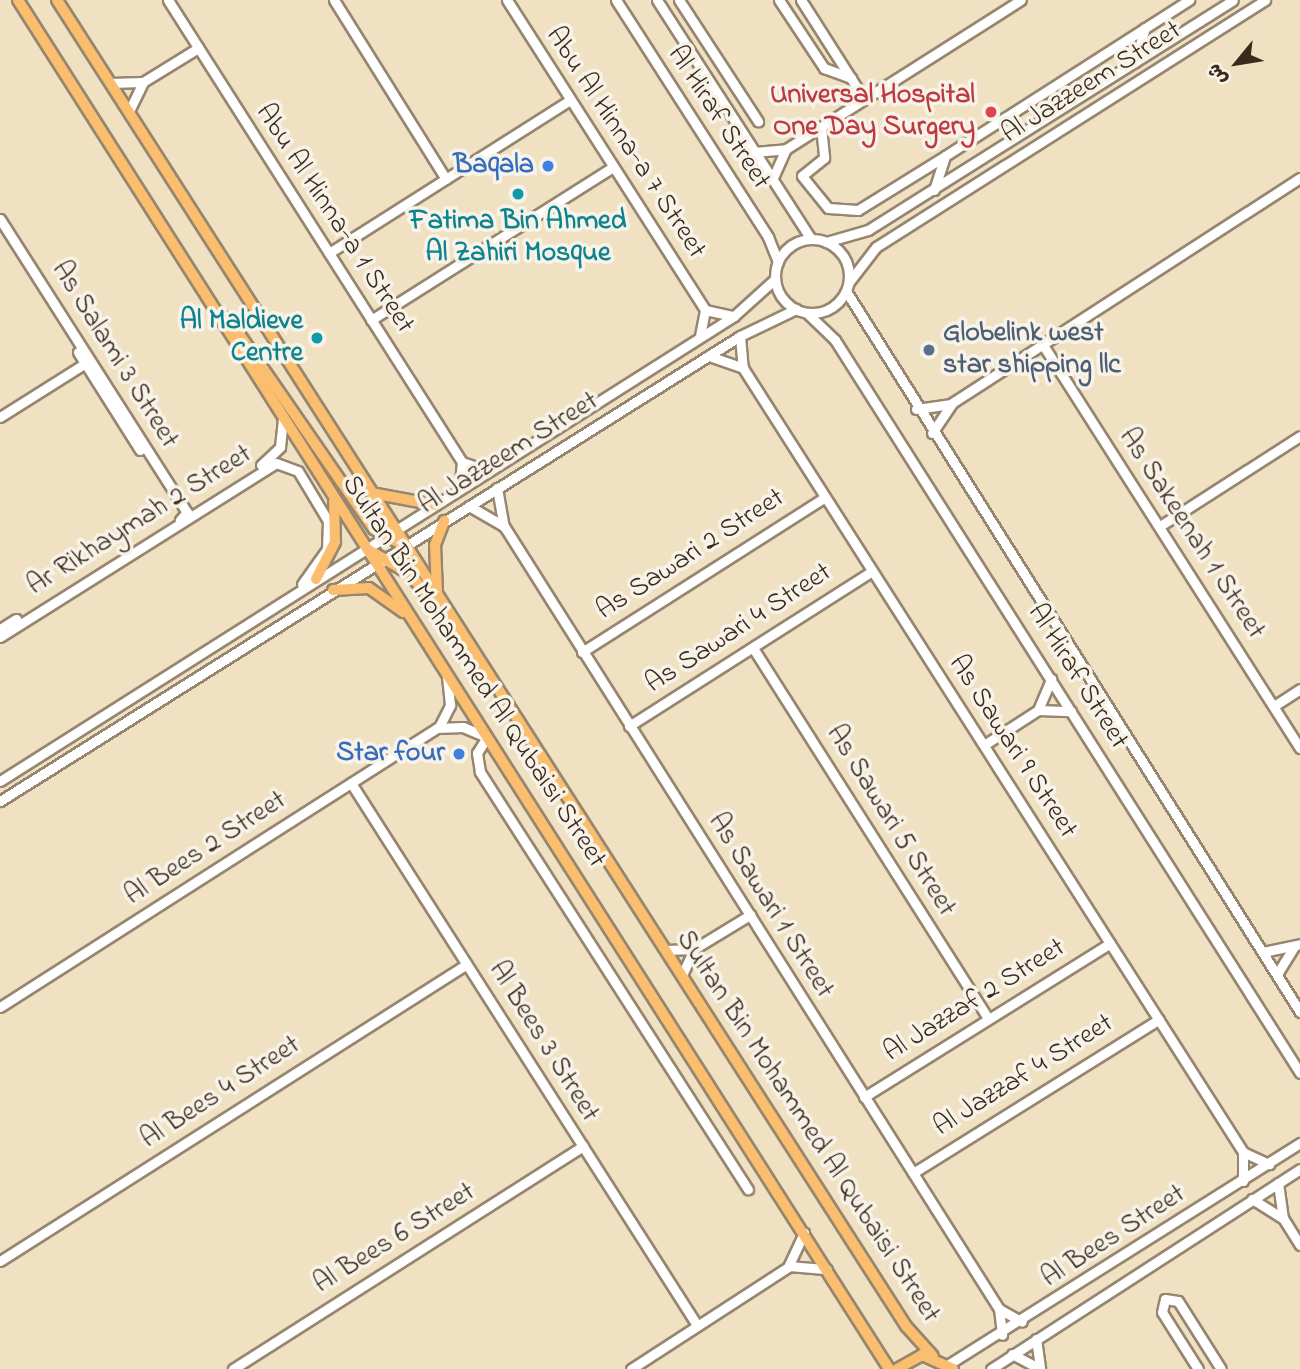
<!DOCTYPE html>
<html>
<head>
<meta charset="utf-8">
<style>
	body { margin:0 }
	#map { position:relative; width:1300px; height:1369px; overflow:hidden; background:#f0e1c3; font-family:"Indie Flower","Playpen Sans Arabic",sans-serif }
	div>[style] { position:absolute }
	.roads { filter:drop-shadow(2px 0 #968670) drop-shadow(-2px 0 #968670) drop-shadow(0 2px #968670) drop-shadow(0 -2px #968670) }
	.minor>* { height:9px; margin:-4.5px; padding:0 4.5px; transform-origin:4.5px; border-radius:4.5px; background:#fff }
	.minor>.ring { margin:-4.5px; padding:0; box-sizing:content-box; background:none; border:9px solid #fff; border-radius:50% }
	.major>* { height:10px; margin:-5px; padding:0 5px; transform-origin:5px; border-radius:5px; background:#fabe6e }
	.dots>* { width:19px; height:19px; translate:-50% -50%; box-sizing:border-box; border:4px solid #f7f3e8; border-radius:50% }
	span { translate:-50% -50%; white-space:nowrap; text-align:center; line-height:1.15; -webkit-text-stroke:7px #f7f3e8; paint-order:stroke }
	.street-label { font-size:28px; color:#3b2a1e }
	.health-label { font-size:28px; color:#be3a42; font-weight:700 }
	.right { translate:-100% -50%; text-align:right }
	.shop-label { font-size:28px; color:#366cbe; font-weight:700 }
	.culture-label { font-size:28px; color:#0d838f; font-weight:700 }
	.service-label { font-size:28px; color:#4e5e75; font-weight:700 }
	.left { translate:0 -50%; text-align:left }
	.north { position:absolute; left:1202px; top:28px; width:70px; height:70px; -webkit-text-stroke:5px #f7f3e8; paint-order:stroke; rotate:240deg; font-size:19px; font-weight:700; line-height:28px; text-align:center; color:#3b2a1e }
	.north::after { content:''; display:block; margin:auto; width:24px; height:32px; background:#3b2a1e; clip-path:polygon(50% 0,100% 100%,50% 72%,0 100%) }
</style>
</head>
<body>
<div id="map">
	<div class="roads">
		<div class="minor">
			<i style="left:168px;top:0;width:548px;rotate:57.53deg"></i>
			<i style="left:462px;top:462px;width:27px;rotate:96deg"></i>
			<i style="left:334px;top:0;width:211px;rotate:58deg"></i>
			<i style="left:507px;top:0;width:368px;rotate:57.4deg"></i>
			<i style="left:705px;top:310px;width:25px;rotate:101deg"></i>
			<i style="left:616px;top:0;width:282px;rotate:57.3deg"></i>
			<i style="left:768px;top:237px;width:27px;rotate:68deg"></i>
			<i style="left:657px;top:0;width:284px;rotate:57.2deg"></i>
			<i style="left:679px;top:0;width:145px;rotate:56.9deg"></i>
			<i style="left:779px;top:0;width:82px;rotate:56.5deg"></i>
			<i style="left:824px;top:68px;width:29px;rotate:20deg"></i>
			<i style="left:801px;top:0;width:117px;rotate:57.5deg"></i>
			<i style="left:1135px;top:62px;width:35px;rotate:-74deg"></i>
			<i style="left:111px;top:83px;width:32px;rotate:-2deg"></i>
			<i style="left:129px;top:111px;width:32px;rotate:-64deg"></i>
			<i style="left:143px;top:82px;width:65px;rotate:-31.7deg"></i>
			<i style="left:821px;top:127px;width:31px;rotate:84deg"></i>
			<i style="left:824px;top:158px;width:28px;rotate:141deg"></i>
			<i style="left:802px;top:176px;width:41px;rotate:50.9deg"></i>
			<i style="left:828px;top:208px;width:30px;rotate:4deg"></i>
			<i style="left:858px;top:210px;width:99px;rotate:-31.8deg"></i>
			<i style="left:754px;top:152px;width:32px;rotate:-5deg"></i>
			<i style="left:786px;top:149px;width:278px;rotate:-32.4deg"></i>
			<i style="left:772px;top:180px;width:34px;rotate:-66deg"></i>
			<i style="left:934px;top:190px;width:36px;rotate:-72deg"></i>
			<i style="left:945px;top:156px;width:290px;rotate:-32.6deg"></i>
			<i style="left:0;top:219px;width:348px;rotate:57.5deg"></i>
			<i style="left:187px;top:512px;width:11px;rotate:131deg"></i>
			<i class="ring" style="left:775px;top:239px;width:65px;height:65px"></i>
			<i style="left:826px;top:242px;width:44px;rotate:-15.9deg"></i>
			<i style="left:868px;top:230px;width:431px;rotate:-32.2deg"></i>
			<i style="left:329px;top:253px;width:285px;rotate:-32.4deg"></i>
			<i style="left:849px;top:282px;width:44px;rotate:-52.4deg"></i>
			<i style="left:876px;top:247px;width:461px;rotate:-32.4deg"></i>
			<i style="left:846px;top:291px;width:852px;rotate:57.8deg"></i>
			<i style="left:705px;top:310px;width:29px;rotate:12deg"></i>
			<i style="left:807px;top:313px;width:39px;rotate:44deg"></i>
			<i style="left:835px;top:340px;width:868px;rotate:57.61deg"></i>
			<i style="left:371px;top:320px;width:286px;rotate:-32.3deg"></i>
			<i style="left:740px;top:336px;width:32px;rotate:85deg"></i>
			<i style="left:743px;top:368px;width:930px;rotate:57.47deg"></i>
			<i style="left:1243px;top:1152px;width:29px;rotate:90deg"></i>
			<i style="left:1043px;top:345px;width:478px;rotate:57.5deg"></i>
			<i style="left:78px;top:352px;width:116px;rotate:57.7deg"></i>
			<i style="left:709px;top:356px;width:36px;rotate:19deg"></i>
			<i style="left:916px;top:409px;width:34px;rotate:-8deg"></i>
			<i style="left:0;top:417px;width:105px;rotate:-32.2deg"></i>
			<i style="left:932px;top:433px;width:36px;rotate:-56deg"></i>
			<i style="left:952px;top:403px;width:414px;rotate:-32.9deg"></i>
			<i style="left:462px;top:462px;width:28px;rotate:19deg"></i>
			<i style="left:261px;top:465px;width:26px;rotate:-43deg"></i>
			<i style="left:280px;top:447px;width:28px;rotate:-84deg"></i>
			<i style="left:497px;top:488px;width:39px;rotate:80deg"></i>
			<i style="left:504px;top:526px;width:926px;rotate:57.7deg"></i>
			<i style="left:999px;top:1309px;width:26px;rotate:83deg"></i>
			<i style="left:469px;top:506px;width:38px;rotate:30deg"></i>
			<i style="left:1160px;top:526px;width:166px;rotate:-32.7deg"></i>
			<i style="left:0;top:629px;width:19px;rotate:-32deg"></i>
			<i style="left:0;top:637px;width:326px;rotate:-32.2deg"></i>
			<i style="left:276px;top:463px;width:23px;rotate:20deg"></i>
			<i style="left:298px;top:471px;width:58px;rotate:59deg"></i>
			<i style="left:328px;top:521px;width:28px;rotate:92deg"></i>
			<i style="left:327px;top:549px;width:43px;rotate:125.5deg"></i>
			<i style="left:753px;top:648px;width:439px;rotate:57.6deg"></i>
			<i style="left:582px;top:652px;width:288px;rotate:-32.5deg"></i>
			<i style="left:1274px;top:706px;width:31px;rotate:-33deg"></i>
			<i style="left:1038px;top:710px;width:33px;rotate:2deg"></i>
			<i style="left:629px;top:726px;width:288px;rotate:-32.5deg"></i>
			<i style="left:439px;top:727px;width:25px;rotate:-63deg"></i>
			<i style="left:450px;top:705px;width:31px;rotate:-96deg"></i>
			<i style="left:984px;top:745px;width:64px;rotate:-32.9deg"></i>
			<i style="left:1038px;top:710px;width:34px;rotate:-67deg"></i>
			<i style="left:0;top:781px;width:869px;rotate:-32.35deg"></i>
			<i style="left:734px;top:316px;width:55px;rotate:-42.1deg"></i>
			<i style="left:351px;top:783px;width:643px;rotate:57.45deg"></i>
			<i style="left:0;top:801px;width:874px;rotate:-32.14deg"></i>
			<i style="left:740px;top:336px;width:62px;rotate:-25.7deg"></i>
			<i style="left:666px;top:950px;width:28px;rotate:-2deg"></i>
			<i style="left:694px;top:949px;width:66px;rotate:-31.3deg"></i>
			<i style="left:1263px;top:952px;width:38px;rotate:-12deg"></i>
			<i style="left:1277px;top:974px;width:32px;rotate:-58deg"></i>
			<i style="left:682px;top:975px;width:29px;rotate:-65deg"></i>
			<i style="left:0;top:1007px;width:518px;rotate:-32.56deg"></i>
			<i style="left:437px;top:728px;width:26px;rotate:-2deg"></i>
			<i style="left:463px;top:727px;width:26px;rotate:23deg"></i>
			<i style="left:487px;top:737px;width:19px;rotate:122deg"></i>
			<i style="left:477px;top:753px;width:19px;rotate:81deg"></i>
			<i style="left:480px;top:772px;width:496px;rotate:57.3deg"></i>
			<i style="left:864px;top:1097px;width:290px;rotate:-32deg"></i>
			<i style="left:1243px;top:1152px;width:29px;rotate:25deg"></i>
			<i style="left:913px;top:1173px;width:290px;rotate:-32deg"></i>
			<i style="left:1278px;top:1183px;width:35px;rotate:82deg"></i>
			<i style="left:1283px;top:1218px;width:32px;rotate:58deg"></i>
			<i style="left:1252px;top:1199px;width:36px;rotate:32deg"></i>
			<i style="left:0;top:1261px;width:553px;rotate:-32.46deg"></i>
			<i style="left:789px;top:1266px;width:38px;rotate:5deg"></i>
			<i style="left:999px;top:1309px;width:26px;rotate:29deg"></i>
			<i style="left:1036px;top:1339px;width:30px;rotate:82deg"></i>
			<i style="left:1012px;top:1354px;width:32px;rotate:28deg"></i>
			<i style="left:949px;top:1364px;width:415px;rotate:-32.2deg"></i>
			<i style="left:233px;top:1369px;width:415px;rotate:-32.5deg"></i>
			<i style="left:631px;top:1369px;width:187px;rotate:-33deg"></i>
			<i style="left:788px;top:1267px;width:38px;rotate:-65deg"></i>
			<i style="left:991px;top:1369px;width:368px;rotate:-32.9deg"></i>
			<i style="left:1198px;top:1369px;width:67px;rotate:-122.3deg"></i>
			<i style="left:1162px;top:1312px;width:13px;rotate:-77deg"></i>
			<i style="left:1165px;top:1299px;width:13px;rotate:9deg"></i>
			<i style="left:1178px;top:1301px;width:80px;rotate:57.7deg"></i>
		</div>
		<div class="major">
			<i style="left:18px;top:0;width:1623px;rotate:57.53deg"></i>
			<i style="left:57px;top:0;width:1575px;rotate:57.37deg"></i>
			<i style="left:906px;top:1326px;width:40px;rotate:48deg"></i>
			<i style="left:217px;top:313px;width:17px;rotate:33deg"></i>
			<i style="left:231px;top:322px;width:252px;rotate:55.4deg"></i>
			<i style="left:374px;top:529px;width:35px;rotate:29deg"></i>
			<i style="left:371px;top:493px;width:66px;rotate:10.5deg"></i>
			<i style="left:367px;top:549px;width:50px;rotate:30.2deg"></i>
			<i style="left:410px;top:574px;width:96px;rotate:51.3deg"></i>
			<i style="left:316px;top:579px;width:42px;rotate:-62.8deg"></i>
			<i style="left:335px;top:542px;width:41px;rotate:-91.4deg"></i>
			<i style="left:333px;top:590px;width:36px;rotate:-3deg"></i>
			<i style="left:369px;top:588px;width:42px;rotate:35.2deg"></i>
			<i style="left:437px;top:592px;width:47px;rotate:-92.4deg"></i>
			<i style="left:435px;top:545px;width:26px;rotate:-69deg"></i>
			<i style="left:897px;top:1369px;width:29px;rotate:-29deg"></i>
			<i style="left:922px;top:1355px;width:34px;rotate:24deg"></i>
		</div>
	</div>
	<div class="dots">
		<i style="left:991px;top:112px;background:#e0444e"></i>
		<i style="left:548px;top:166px;background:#3f7fe0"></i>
		<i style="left:518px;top:194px;background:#0f9aa8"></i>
		<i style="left:317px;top:338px;background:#0f9aa8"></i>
		<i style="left:929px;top:350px;background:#5c6f8a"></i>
		<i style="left:459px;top:754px;background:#3f7fe0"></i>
	</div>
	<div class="street-label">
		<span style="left:1092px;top:83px;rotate:-32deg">Al Jazzeem Street</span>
		<span style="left:718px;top:118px;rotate:57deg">Al Hiraf Street</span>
		<span style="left:625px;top:143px;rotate:57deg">Abu Al Hinna-a 7 Street</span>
		<span style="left:334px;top:219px;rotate:57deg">Abu Al Hinna-a 1 Street</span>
		<span style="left:114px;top:355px;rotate:58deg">As Salami 3 Street</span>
		<span style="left:509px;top:454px;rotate:-32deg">Al Jazzeem Street</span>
		<span style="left:140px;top:521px;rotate:-32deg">Ar Rikhaymah 2 Street</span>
		<span style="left:1191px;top:534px;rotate:57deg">As Sakeenah 1 Street</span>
		<span style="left:691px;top:555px;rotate:-33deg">As Sawari 2 Street</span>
		<span style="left:739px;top:629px;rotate:-33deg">As Sawari 4 Street</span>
		<span style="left:473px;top:672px;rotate:57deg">Sultan Bin Mohammed Al Qubaisi Street</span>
		<span style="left:1077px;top:677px;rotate:58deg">Al Hiraf Street</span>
		<span style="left:1012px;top:747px;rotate:57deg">As Sawari 9 Street</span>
		<span style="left:890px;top:821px;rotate:58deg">As Sawari 5 Street</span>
		<span style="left:206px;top:849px;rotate:-33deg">Al Bees 2 Street</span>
		<span style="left:770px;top:906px;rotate:58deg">As Sawari 1 Street</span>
		<span style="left:975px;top:1001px;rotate:-32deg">Al Jazzaf 2 Street</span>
		<span style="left:543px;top:1042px;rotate:58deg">Al Bees 3 Street</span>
		<span style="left:1024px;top:1076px;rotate:-32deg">Al Jazzaf 4 Street</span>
		<span style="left:221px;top:1093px;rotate:-33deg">Al Bees 4 Street</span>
		<span style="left:807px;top:1127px;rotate:57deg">Sultan Bin Mohammed Al Qubaisi Street</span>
		<span style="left:1114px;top:1237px;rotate:-33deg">Al Bees Street</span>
		<span style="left:395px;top:1239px;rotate:-32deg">Al Bees 6 Street</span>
	</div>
	<div class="health-label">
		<span class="right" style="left:975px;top:112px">Universal Hospital<br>One Day Surgery</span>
	</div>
	<div class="shop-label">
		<span class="right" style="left:534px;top:166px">Baqala</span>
		<span class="right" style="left:445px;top:754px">Star four</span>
	</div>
	<div class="culture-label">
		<span style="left:518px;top:238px">Fatima Bin Ahmed<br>Al Zahiri Mosque</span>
		<span class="right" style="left:303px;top:338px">Al Maldieve<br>Centre</span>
	</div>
	<div class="service-label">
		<span class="left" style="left:943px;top:350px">Globelink west<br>star shipping llc</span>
	</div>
	<div class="north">ش</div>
</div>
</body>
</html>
